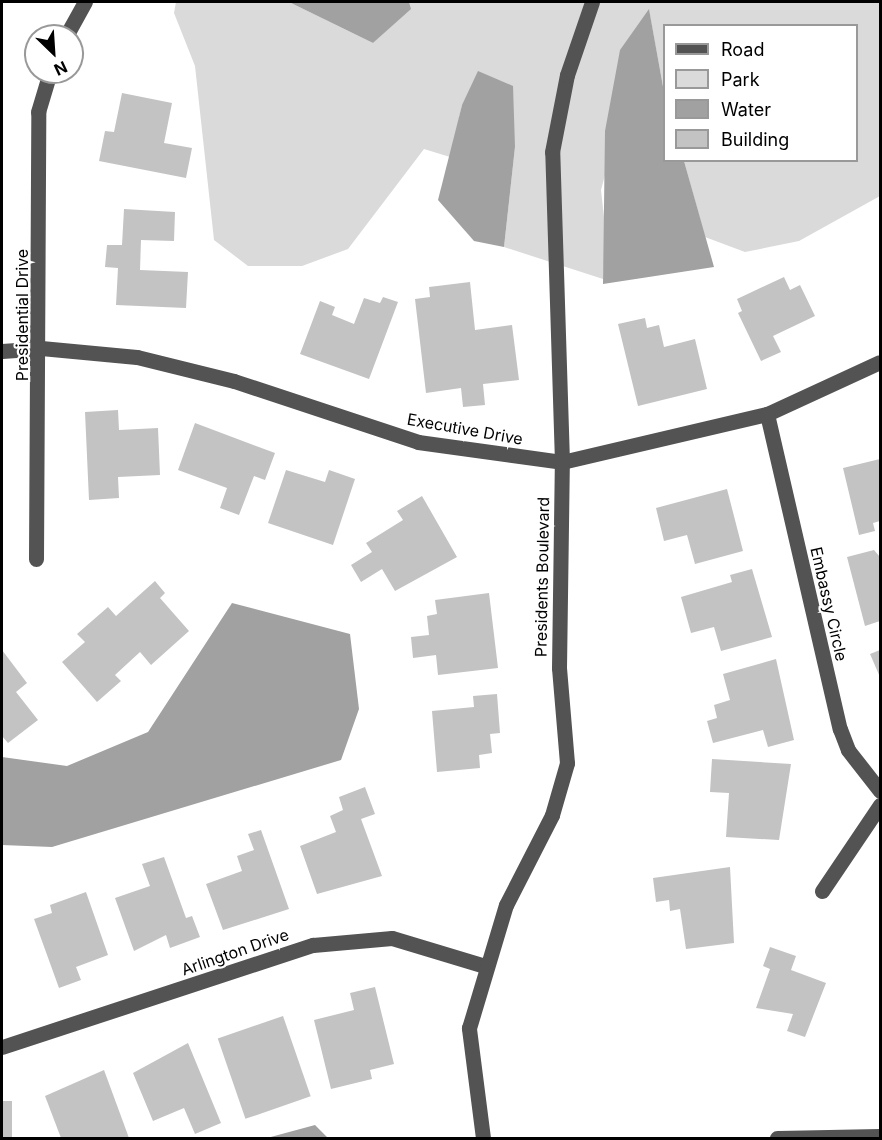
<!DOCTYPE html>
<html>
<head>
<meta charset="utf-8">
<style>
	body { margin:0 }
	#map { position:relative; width:882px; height:1140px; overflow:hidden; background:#fff; font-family:Inter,sans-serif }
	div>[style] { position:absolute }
	.green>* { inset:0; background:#dadada }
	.water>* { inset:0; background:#a1a1a1 }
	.building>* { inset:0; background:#c3c3c3; transform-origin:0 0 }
	.minor>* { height:15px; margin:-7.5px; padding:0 7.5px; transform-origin:7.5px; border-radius:7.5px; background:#535353 }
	span { translate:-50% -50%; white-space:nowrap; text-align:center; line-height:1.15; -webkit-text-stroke:4.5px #fff; paint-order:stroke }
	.street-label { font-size:16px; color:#000 }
	.frame { position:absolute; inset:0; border:3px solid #000; pointer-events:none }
	.legend { position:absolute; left:663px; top:24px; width:195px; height:138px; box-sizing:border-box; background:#fff; border:2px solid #999; margin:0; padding:8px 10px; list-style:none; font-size:18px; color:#000 }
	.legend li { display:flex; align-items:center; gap:12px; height:30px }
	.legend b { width:30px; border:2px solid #999 }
	.north { position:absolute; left:24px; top:24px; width:60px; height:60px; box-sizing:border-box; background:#fff; border:2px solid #999; border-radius:50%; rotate:155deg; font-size:16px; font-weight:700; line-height:24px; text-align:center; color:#000 }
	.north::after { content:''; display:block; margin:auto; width:21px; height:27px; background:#000; clip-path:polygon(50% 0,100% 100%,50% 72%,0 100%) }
</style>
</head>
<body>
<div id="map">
	<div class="green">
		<i style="clip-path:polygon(176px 2px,289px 2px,373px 43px,410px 9px,409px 2px,880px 2px,880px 196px,799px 241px,745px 252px,705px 237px,684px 161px,856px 160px,856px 26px,664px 26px,664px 92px,649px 10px,601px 190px,606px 235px,603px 279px,504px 247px,515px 147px,462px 105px,450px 157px,424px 149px,348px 249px,302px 266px,248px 266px,214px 240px,195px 66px,174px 13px)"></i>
	</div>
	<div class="water">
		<i style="clip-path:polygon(289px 2px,409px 2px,411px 9px,373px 43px)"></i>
		<i style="clip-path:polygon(649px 9px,664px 92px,664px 160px,684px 161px,714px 267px,603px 284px,605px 131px,620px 50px)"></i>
		<i style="clip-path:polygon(478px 71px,513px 86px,515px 147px,504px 247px,474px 241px,438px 200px,462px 105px)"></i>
		<i style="clip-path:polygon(232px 603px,350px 634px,359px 709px,341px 760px,52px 847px,2px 845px,2px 757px,67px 766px,148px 732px)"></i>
		<i style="clip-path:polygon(315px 1125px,328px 1138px,266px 1138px,267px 1138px)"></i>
	</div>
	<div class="building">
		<i style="clip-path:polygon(122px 93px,172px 103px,164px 143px,192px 148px,186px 178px,99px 161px,105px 131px,114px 132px)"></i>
		<i style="clip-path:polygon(124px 209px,175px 212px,174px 241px,141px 240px,140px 270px,188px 272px,186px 308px,116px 305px,118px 268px,105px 267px,107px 245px,122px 245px)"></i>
		<i style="clip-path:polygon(784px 277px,790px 290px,800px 285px,815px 316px,773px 336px,781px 352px,761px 361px,738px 313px,742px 311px,737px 299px)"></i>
		<i style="clip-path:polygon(470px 282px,475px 330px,512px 325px,519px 380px,483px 384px,485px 405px,463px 407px,461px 388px,426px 393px,415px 299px,430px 297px,429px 287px)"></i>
		<i style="clip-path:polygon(383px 297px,398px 302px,369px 379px,300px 354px,320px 301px,335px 307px,332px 315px,354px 324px,364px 298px,380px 303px)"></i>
		<i style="clip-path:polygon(645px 318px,647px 328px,659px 325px,664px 347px,695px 339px,707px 389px,638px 406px,618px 324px)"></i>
		<i style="clip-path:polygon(118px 410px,119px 430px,158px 428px,160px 475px,118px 477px,119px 498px,89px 500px,85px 412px)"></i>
		<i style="clip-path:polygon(195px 423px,275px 453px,265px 480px,254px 476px,239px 515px,220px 508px,227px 488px,178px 470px)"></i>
		<i style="clip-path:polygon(880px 459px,880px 521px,873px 523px,875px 531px,859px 535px,843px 468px)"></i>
		<i style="clip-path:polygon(286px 470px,325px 482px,329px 470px,355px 479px,333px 545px,268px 523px)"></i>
		<i style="clip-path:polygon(727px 489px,743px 551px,695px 564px,687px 535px,664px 541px,656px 508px)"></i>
		<i style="clip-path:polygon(422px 496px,457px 557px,395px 591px,382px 569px,361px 582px,351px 565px,372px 552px,366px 543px,403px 520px,397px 511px)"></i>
		<i style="clip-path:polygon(874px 550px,880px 557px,880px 621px,865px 626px,847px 557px)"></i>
		<i style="clip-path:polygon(752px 569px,772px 637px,721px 651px,714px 627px,691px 633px,681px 597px,732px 582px,730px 575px)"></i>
		<i style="clip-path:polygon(155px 581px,165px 593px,160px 598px,189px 631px,151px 665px,140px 652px,115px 675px,121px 681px,97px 702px,62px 662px,85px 642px,77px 634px,108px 607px,116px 616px)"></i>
		<i style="clip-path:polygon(489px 593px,498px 668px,438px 675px,436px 655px,413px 658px,411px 637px,429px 635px,427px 616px,437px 614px,435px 600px)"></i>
		<i style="clip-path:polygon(2px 650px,27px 683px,16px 692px,38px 720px,8px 743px,2px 736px)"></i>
		<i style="clip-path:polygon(880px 650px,880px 677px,870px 654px)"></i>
		<i style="clip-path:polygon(776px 659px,794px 740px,768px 747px,763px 730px,713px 743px,707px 721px,717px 718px,714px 705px,730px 700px,723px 674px)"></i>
		<i style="clip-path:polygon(497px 694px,500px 733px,490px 734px,492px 753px,479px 755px,480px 768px,437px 772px,432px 711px,474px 707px,473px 696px)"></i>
		<i style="clip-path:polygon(712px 759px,791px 764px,779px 840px,726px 837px,729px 793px,710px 792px)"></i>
		<i style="clip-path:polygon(365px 787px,375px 814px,361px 819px,382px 876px,317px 894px,300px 846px,336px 832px,330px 816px,343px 810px,339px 797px)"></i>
		<i style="clip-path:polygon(261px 830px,289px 909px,223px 930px,206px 884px,242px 871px,237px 856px,254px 850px,248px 834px)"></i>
		<i style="clip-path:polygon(164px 857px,186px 918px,192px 916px,200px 937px,170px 948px,166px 935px,134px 951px,115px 898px,150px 886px,142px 864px)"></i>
		<i style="clip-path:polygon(730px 867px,734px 943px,686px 949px,680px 909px,670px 911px,669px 900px,656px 902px,653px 878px)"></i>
		<i style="clip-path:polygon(86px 892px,108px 955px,76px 967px,81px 980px,59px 988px,34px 919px,52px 913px,50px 905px)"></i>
		<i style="clip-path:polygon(770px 947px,796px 956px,791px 970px,826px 983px,805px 1037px,787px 1031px,793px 1014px,756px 1008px,770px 969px,763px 966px)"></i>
		<i style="clip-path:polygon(375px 987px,394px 1064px,370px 1070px,372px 1079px,331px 1089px,314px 1020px,354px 1010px,350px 993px)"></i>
		<i style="left:283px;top:1016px;width:85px;height:69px;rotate:71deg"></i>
		<i style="clip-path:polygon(188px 1043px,221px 1123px,195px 1134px,184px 1108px,153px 1121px,133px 1073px)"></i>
		<i style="clip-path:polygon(104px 1070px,129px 1138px,61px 1138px,45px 1096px)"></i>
		<i style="left:2px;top:1101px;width:10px;height:37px"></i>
	</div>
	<div class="minor">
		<i style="left:66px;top:36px;width:39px;rotate:-61deg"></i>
		<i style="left:2px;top:351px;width:39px;rotate:-4deg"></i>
		<i style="left:41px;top:348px;width:96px;rotate:5.4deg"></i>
		<i style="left:137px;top:357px;width:100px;rotate:13.9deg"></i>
		<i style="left:234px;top:381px;width:194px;rotate:18.3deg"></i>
		<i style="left:418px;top:442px;width:145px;rotate:7.9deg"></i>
		<i style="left:562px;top:462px;width:211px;rotate:-13.2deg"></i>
		<i style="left:767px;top:414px;width:124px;rotate:-24.7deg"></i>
		<i style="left:767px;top:414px;width:323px;rotate:77deg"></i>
		<i style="left:840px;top:729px;width:22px;rotate:69deg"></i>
		<i style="left:848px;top:750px;width:52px;rotate:52deg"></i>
		<i style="left:36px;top:559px;width:447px;rotate:-89.7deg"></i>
		<i style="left:38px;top:112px;width:42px;rotate:-73.3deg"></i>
		<i style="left:822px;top:891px;width:104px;rotate:-56deg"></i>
		<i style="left:2px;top:1047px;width:327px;rotate:-18.2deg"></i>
		<i style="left:313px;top:945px;width:79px;rotate:-5.1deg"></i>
		<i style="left:392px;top:938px;width:97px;rotate:16.8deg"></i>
		<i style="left:483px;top:1138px;width:111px;rotate:-97.3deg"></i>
		<i style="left:469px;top:1028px;width:128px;rotate:-73.3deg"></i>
		<i style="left:506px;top:905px;width:101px;rotate:-62.9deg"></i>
		<i style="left:552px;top:815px;width:54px;rotate:-73.9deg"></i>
		<i style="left:567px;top:763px;width:95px;rotate:-94.8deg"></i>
		<i style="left:559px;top:668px;width:206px;rotate:-89.2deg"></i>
		<i style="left:562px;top:462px;width:310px;rotate:-91.8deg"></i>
		<i style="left:552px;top:152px;width:78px;rotate:-79deg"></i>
		<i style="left:567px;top:75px;width:77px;rotate:-71.1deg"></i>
		<i style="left:777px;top:1138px;width:103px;rotate:-1.1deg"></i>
	</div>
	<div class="street-label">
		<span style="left:22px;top:315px;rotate:-90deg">Presidential Drive</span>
		<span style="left:465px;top:429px;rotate:10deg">Executive Drive</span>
		<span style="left:542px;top:577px;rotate:-89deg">Presidents Boulevard</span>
		<span style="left:829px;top:604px;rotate:77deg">Embassy Circle</span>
		<span style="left:235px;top:952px;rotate:-19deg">Arlington Drive</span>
	</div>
	<div class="frame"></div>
	<ul class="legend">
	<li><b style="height:8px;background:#535353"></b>Road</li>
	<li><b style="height:16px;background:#dadada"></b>Park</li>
	<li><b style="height:16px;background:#a1a1a1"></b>Water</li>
	<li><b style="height:16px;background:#c3c3c3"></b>Building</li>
	</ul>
	<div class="north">N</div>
</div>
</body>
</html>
